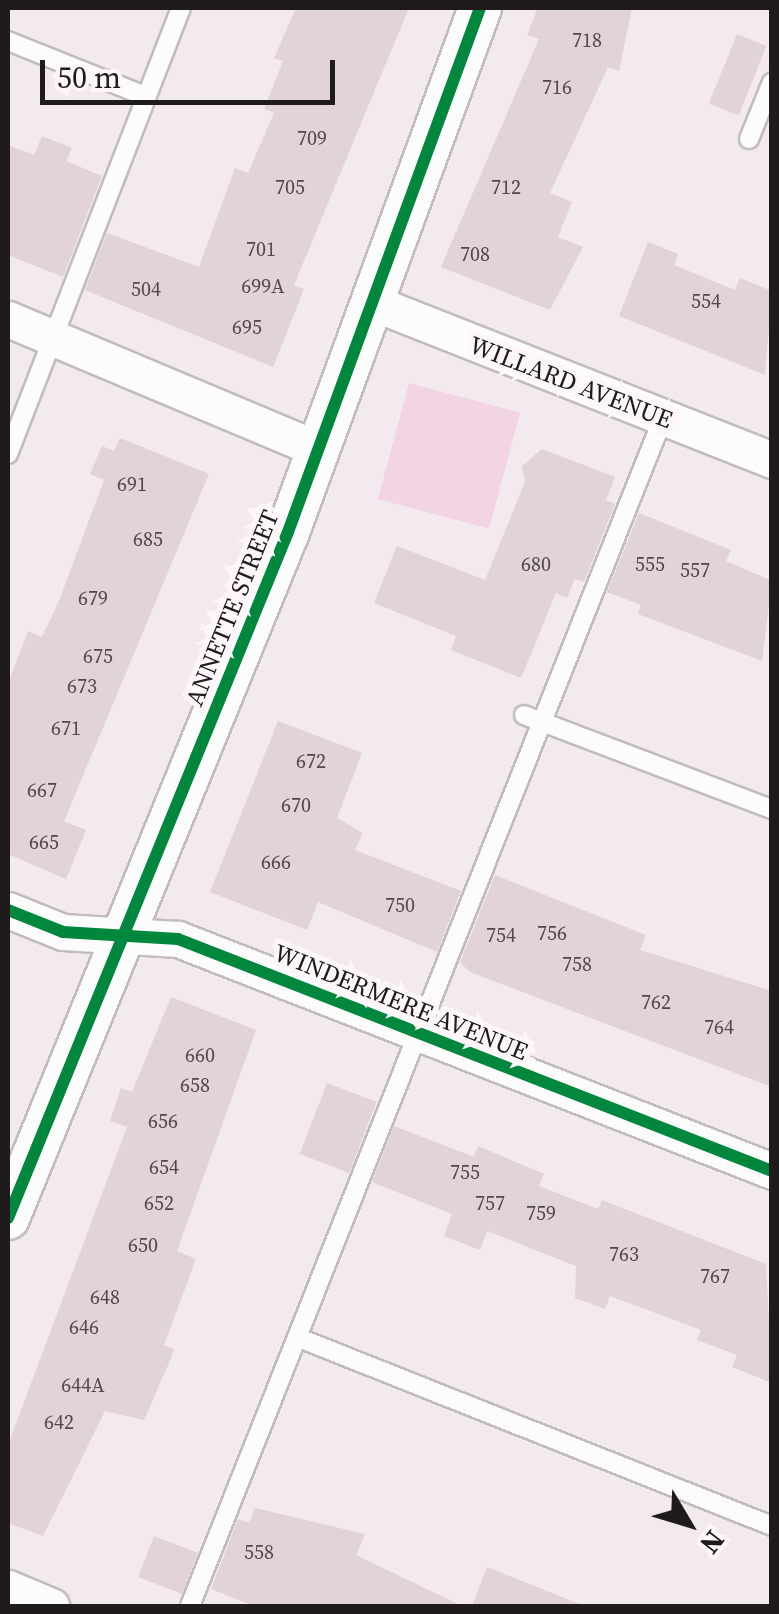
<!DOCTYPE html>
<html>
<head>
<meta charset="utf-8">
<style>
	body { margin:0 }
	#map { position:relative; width:779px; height:1614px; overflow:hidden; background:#f2eaee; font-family:"Source Serif 4",serif }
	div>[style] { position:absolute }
	.green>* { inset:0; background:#f3d4e2; transform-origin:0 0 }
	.building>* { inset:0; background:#e2d2da; transform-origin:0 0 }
	.roads { filter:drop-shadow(2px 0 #c2bcbf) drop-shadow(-2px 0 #c2bcbf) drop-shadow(0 2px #c2bcbf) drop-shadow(0 -2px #c2bcbf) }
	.service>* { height:18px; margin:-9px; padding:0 9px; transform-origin:9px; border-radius:9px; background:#fdfcfc }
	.minor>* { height:35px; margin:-17.5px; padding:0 17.5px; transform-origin:17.5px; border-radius:17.5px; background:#fdfcfc }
	.tertiary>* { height:42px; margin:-21px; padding:0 21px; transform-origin:21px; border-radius:21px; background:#fdfcfc }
	.cycleway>* { height:12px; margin:-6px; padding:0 6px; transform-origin:6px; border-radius:6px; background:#00873e }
	span { translate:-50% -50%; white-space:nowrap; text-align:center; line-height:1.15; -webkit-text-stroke:10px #fef6f9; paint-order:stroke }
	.number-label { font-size:20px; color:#50494c }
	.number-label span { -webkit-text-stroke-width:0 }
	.street-label { font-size:25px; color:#1f1b1d }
	.frame { position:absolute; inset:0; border:10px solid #1f1b1d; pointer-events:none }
	.north { position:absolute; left:639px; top:1474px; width:100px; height:100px; -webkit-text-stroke:8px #fef6f9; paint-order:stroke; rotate:128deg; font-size:28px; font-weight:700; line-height:40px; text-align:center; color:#1f1b1d }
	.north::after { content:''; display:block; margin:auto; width:35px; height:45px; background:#1f1b1d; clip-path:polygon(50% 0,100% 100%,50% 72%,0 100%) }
	.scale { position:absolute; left:40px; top:60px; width:295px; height:45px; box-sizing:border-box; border:5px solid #1f1b1d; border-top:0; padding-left:12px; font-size:30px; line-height:35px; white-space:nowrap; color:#1f1b1d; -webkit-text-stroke:8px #fef6f9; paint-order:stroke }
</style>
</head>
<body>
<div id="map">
	<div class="green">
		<i style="left:409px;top:383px;width:115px;height:120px;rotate:15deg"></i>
	</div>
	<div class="building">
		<i style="clip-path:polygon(296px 8px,409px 8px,294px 285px,304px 289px,273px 367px,85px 290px,107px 233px,199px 267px,235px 168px,248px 173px,274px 113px,264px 109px,283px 61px,274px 58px)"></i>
		<i style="clip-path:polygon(538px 8px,632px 8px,619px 71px,608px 67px,550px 193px,572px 202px,558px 237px,583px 247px,550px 310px,441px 267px,539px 39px,527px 35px)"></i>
		<i style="left:737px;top:34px;width:32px;height:75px;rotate:22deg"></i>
		<i style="clip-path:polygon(42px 136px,72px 148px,66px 161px,102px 176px,63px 277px,8px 255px,8px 145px,34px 155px)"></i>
		<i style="clip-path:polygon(648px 242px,678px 254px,674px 265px,735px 290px,740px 278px,772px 291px,765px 375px,619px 316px)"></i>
		<i style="clip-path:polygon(120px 438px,209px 474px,64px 821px,86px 830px,66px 879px,8px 854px,8px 684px,28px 631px,42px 637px,59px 601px,104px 480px,90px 474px,102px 446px,114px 451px)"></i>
		<i style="clip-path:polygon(542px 449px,615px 477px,606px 500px,615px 504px,584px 582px,575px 579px,567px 598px,556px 593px,521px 678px,451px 650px,456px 636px,374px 603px,397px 546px,485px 580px,525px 482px,522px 466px)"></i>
		<i style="clip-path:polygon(639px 513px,731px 550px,726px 561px,772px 581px,762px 661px,638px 614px,641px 605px,607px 592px)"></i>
		<i style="clip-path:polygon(278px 721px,362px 753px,337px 818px,363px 833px,355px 850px,461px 891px,437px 952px,318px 902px,307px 930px,210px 892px)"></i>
		<i style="clip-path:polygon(495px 875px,646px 935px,640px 950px,772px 991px,772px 1087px,470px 972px,460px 962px)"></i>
		<i style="clip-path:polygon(171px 997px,256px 1030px,177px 1251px,196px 1259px,164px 1345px,174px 1349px,169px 1363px,144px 1420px,105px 1411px,43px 1536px,8px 1523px,8px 1445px,127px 1127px,110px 1121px,121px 1088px,132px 1092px)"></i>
		<i style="left:327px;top:1083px;width:53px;height:76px;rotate:21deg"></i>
		<i style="clip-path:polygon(394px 1126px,474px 1157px,478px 1146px,544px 1174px,539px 1186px,598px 1209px,602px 1200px,766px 1264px,772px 1383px,732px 1367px,737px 1355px,697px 1340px,701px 1330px,610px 1296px,605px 1309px,575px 1298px,576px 1266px,487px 1231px,480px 1250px,444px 1236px,452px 1214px,372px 1182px)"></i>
		<i style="clip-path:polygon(255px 1508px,365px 1534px,356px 1555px,462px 1606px,254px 1606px,211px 1589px,238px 1519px,249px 1523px)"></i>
		<i style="left:154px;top:1536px;width:47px;height:44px;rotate:21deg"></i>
		<i style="clip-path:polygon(487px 1567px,582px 1605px,581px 1606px,472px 1606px)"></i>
	</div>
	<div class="roads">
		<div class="service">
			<i style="left:8px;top:41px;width:148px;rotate:21.9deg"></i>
			<i style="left:749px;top:139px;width:61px;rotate:-68deg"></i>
			<i style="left:8px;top:454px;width:478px;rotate:-68.8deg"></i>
			<i style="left:524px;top:715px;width:265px;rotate:20.8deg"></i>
			<i style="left:304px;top:1340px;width:504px;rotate:21.67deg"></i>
			<i style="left:190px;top:1606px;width:1279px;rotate:-68.29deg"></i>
		</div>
		<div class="minor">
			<i style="left:371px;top:302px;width:431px;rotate:21.5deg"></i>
			<i style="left:8px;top:319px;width:336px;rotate:22.8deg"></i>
			<i style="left:8px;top:910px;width:59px;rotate:21.8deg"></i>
			<i style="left:63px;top:932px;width:115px;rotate:3.5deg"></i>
			<i style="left:178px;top:939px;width:638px;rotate:21.33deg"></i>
			<i style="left:8px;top:1588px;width:47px;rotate:22.7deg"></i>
		</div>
		<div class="tertiary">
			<i style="left:8px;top:1218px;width:741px;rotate:-67.8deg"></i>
			<i style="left:288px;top:532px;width:558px;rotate:-69.88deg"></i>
		</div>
	</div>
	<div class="cycleway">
		<i style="left:8px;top:910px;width:59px;rotate:21.8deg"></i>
		<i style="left:63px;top:932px;width:115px;rotate:3.5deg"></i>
		<i style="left:178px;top:939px;width:638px;rotate:21.33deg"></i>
		<i style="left:8px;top:1218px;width:741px;rotate:-67.8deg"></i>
		<i style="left:288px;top:532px;width:558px;rotate:-69.88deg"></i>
	</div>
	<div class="number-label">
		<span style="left:587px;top:40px">718</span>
		<span style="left:557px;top:87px">716</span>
		<span style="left:312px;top:138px">709</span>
		<span style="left:290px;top:187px">705</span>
		<span style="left:506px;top:187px">712</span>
		<span style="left:261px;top:249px">701</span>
		<span style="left:475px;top:254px">708</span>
		<span style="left:263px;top:286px">699A</span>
		<span style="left:146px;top:289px">504</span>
		<span style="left:706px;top:301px">554</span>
		<span style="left:247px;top:327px">695</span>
		<span style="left:132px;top:484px">691</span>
		<span style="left:148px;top:539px">685</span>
		<span style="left:536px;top:564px">680</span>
		<span style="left:650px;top:564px">555</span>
		<span style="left:695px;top:570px">557</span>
		<span style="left:93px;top:598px">679</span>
		<span style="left:98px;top:656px">675</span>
		<span style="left:82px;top:686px">673</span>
		<span style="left:66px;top:728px">671</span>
		<span style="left:311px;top:761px">672</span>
		<span style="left:42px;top:790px">667</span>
		<span style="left:296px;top:805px">670</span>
		<span style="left:44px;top:842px">665</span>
		<span style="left:276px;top:862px">666</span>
		<span style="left:400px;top:905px">750</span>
		<span style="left:552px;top:933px">756</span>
		<span style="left:501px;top:935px">754</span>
		<span style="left:577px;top:964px">758</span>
		<span style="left:656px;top:1002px">762</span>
		<span style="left:719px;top:1027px">764</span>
		<span style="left:200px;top:1055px">660</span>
		<span style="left:195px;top:1085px">658</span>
		<span style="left:163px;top:1121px">656</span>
		<span style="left:164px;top:1167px">654</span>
		<span style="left:465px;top:1172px">755</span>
		<span style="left:159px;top:1203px">652</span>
		<span style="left:490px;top:1203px">757</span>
		<span style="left:541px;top:1213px">759</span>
		<span style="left:143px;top:1245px">650</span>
		<span style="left:624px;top:1254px">763</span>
		<span style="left:715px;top:1276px">767</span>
		<span style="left:105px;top:1297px">648</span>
		<span style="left:84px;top:1327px">646</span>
		<span style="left:83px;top:1385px">644A</span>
		<span style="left:59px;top:1422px">642</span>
		<span style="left:259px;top:1552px">558</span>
	</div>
	<div class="street-label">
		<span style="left:571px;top:382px;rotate:21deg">WILLARD AVENUE</span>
		<span style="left:232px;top:608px;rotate:-68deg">ANNETTE STREET</span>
		<span style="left:401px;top:1002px;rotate:22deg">WINDERMERE AVENUE</span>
	</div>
	<div class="frame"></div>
	<div class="north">N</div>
	<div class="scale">50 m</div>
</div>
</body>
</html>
